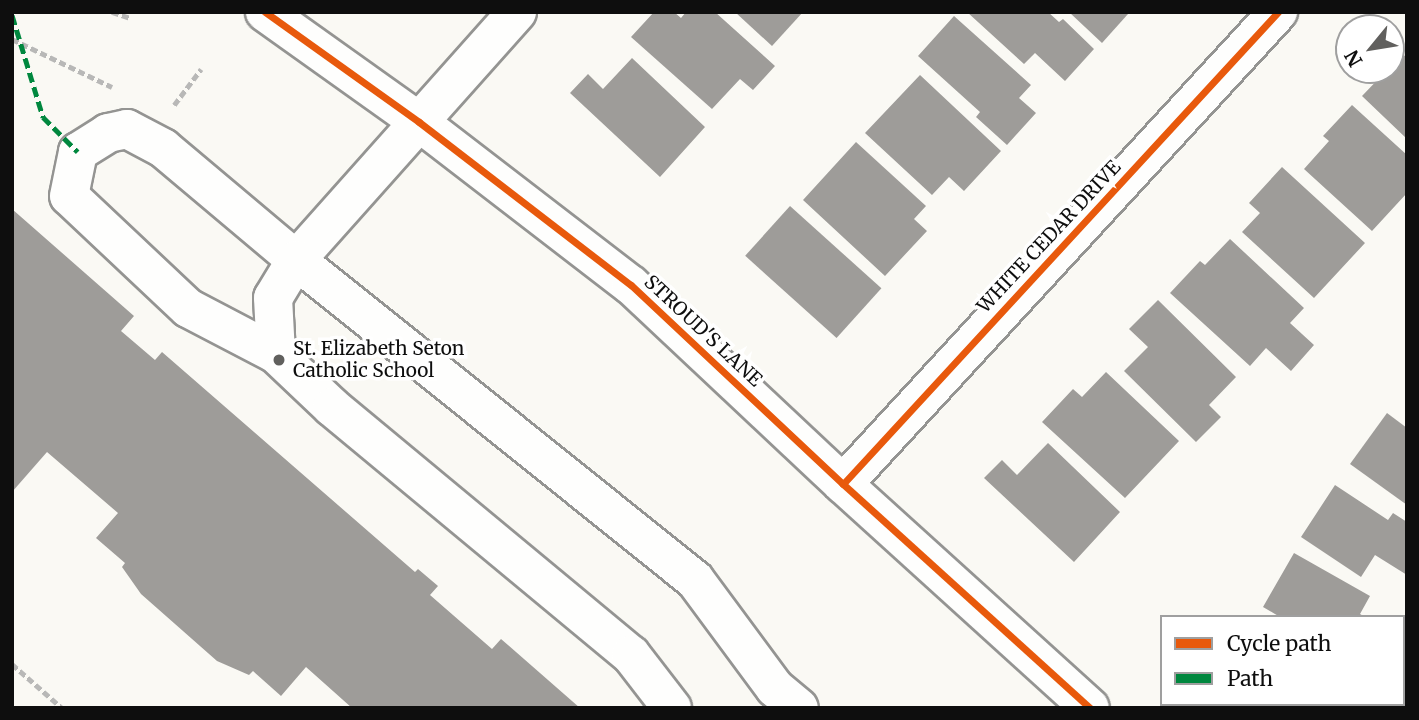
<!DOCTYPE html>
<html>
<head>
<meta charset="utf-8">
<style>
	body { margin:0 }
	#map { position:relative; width:1419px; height:720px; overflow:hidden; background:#faf9f4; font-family:Merriweather,serif }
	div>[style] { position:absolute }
	.building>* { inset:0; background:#9e9c99; transform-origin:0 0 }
	.path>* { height:4.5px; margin-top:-2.25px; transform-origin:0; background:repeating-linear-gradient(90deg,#b8b8b7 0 7px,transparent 0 10.5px) }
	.roads { filter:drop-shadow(2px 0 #949492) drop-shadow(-2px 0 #949492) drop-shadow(0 2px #949492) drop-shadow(0 -2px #949492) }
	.minor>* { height:38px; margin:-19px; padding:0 19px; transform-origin:19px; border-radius:19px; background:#fefefd }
	.quiet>* { height:5px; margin-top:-2.5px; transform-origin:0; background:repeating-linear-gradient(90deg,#00873e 0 10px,transparent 0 15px) }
	.cycleway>* { height:7px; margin:-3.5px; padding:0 3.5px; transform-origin:3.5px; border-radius:3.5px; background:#e8590c }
	.dots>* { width:19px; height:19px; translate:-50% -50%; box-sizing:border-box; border:4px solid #fff; border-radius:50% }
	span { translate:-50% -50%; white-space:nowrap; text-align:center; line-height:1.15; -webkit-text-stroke:7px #fff; paint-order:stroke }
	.street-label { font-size:19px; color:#0e0e0e }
	.poi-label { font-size:19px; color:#0e0e0e }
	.left { translate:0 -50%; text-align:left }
	.frame { position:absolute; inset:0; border:14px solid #0e0e0e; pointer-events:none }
	.legend { position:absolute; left:1160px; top:615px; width:245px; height:91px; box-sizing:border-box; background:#fff; border:2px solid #9f9f9f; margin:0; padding:9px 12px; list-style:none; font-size:21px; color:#0e0e0e }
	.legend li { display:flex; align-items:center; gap:14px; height:35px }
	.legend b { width:35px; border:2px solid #9f9f9f }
	.north { position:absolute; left:1335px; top:14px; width:70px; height:70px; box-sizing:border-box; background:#fff; border:2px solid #9f9f9f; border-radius:50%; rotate:240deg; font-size:19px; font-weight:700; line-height:28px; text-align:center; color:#0e0e0e }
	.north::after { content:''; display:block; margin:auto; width:24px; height:32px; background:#61605e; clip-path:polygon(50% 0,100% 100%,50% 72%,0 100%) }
</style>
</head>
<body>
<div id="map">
	<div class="building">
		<i style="clip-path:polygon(654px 12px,674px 12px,681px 18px,686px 12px,715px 12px,775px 66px,753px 90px,740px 79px,712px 109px,631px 37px)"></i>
		<i style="clip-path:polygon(735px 12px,803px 12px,772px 46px)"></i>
		<i style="clip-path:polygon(967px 12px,1048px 12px,1059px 22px,1063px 19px,1094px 49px,1065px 81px,1035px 53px,1024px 64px)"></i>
		<i style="clip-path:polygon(1069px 12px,1126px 12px,1128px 14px,1102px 43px)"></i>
		<i style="clip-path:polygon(954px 16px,1031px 85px,1019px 98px,1036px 113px,1007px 145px,976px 117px,980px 112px,918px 56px)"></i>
		<i style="clip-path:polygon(1393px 45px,1407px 58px,1407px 139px,1362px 96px,1387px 70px,1391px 70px)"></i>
		<i style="clip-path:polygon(632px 58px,705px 127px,660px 177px,570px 93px,588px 74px,603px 89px)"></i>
		<i style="clip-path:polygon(920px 75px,1001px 151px,964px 191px,949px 177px,932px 195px,865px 133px)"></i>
		<i style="clip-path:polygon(1352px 105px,1407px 155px,1407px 193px,1372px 231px,1304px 169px,1329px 141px,1323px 136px)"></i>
		<i style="clip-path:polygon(856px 142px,926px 206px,914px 219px,927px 231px,885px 276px,803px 200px)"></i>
		<i style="clip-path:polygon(1282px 167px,1365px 243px,1314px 298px,1242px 232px,1260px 213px,1249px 203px)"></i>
		<i style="left:790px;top:206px;width:123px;height:67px;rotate:42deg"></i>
		<i style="clip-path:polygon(12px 209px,134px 316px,121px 331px,155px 360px,162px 352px,415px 572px,418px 569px,438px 586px,430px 595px,492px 649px,501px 639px,580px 708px,352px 708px,306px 667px,281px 696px,253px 671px,249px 675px,217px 661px,141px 594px,122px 567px,125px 563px,96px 538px,118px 513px,47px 452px,12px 492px)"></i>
		<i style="clip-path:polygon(1230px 239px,1304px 308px,1290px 323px,1314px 345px,1291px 371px,1266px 348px,1250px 366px,1170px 293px,1200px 261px,1205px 265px)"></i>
		<i style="clip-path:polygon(1158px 300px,1236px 377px,1209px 405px,1221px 417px,1196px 442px,1124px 371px,1148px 347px,1129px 329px)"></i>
		<i style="clip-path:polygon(1106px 372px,1179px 441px,1125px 498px,1042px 422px,1073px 389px,1082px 397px)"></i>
		<i style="clip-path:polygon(1387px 413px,1407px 428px,1407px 505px,1350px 464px)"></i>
		<i style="clip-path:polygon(1048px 443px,1120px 512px,1074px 562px,984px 478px,1002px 460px,1017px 475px)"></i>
		<i style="clip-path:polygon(1335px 485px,1388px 520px,1393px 513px,1407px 522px,1407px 575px,1375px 555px,1361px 577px,1301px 537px)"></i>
		<i style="clip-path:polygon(1294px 553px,1370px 596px,1360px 614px,1365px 617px,1280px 617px,1263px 607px)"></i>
	</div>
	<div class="path">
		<i style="left:112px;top:12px;width:19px;rotate:18deg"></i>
		<i style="left:12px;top:39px;width:111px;rotate:25.6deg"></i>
		<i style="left:174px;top:105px;width:45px;rotate:-53.1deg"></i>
		<i style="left:12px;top:664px;width:67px;rotate:41.3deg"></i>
	</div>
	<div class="roads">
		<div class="minor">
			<i style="left:265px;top:12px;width:189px;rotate:35.5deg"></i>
			<i style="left:419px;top:122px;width:267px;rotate:37.6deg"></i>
			<i style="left:631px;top:285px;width:291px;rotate:43.2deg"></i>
			<i style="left:843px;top:484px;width:333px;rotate:42.2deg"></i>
			<i style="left:517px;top:12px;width:332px;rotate:131.7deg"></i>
			<i style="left:296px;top:260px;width:44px;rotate:121.2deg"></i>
			<i style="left:273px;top:298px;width:56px;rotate:86.9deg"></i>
			<i style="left:276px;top:354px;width:77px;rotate:43.4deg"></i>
			<i style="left:332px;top:407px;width:388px;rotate:39.7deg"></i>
			<i style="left:631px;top:655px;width:67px;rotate:52.3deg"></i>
			<i style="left:276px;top:354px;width:99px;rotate:-152.4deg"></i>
			<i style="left:188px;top:308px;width:163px;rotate:-136.7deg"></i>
			<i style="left:69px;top:196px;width:45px;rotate:-78.4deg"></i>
			<i style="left:78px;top:152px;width:36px;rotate:-32deg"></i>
			<i style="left:108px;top:133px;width:19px;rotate:-12deg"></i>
			<i style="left:127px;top:129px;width:41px;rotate:27.8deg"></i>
			<i style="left:163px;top:148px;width:174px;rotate:40.1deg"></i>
			<i style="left:296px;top:260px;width:511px;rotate:38.73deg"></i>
			<i style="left:695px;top:580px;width:134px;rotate:53.5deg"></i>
			<i style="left:775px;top:688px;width:31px;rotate:40deg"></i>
			<i style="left:843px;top:484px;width:642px;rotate:-47.34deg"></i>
		</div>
	</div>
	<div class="quiet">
		<i style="left:12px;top:15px;width:107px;rotate:73.1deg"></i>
		<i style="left:43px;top:117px;width:49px;rotate:45deg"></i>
	</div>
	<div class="cycleway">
		<i style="left:265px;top:12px;width:189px;rotate:35.5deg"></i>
		<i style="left:419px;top:122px;width:267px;rotate:37.6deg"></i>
		<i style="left:631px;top:285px;width:291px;rotate:43.2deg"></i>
		<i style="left:843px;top:484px;width:333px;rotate:42.2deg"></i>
		<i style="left:843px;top:484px;width:642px;rotate:-47.34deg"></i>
	</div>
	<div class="dots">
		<i style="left:279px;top:360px;background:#61605e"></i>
	</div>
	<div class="street-label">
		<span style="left:1049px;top:237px;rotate:-47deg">WHITE CEDAR DRIVE</span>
		<span style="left:703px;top:331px;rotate:43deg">STROUD'S LANE</span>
	</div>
	<div class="poi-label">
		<span class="left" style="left:293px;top:360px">St. Elizabeth Seton<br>Catholic School</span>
	</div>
	<div class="frame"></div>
	<ul class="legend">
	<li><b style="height:9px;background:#e8590c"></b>Cycle path</li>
	<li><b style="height:9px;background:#00873e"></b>Path</li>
	</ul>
	<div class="north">N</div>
</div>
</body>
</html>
